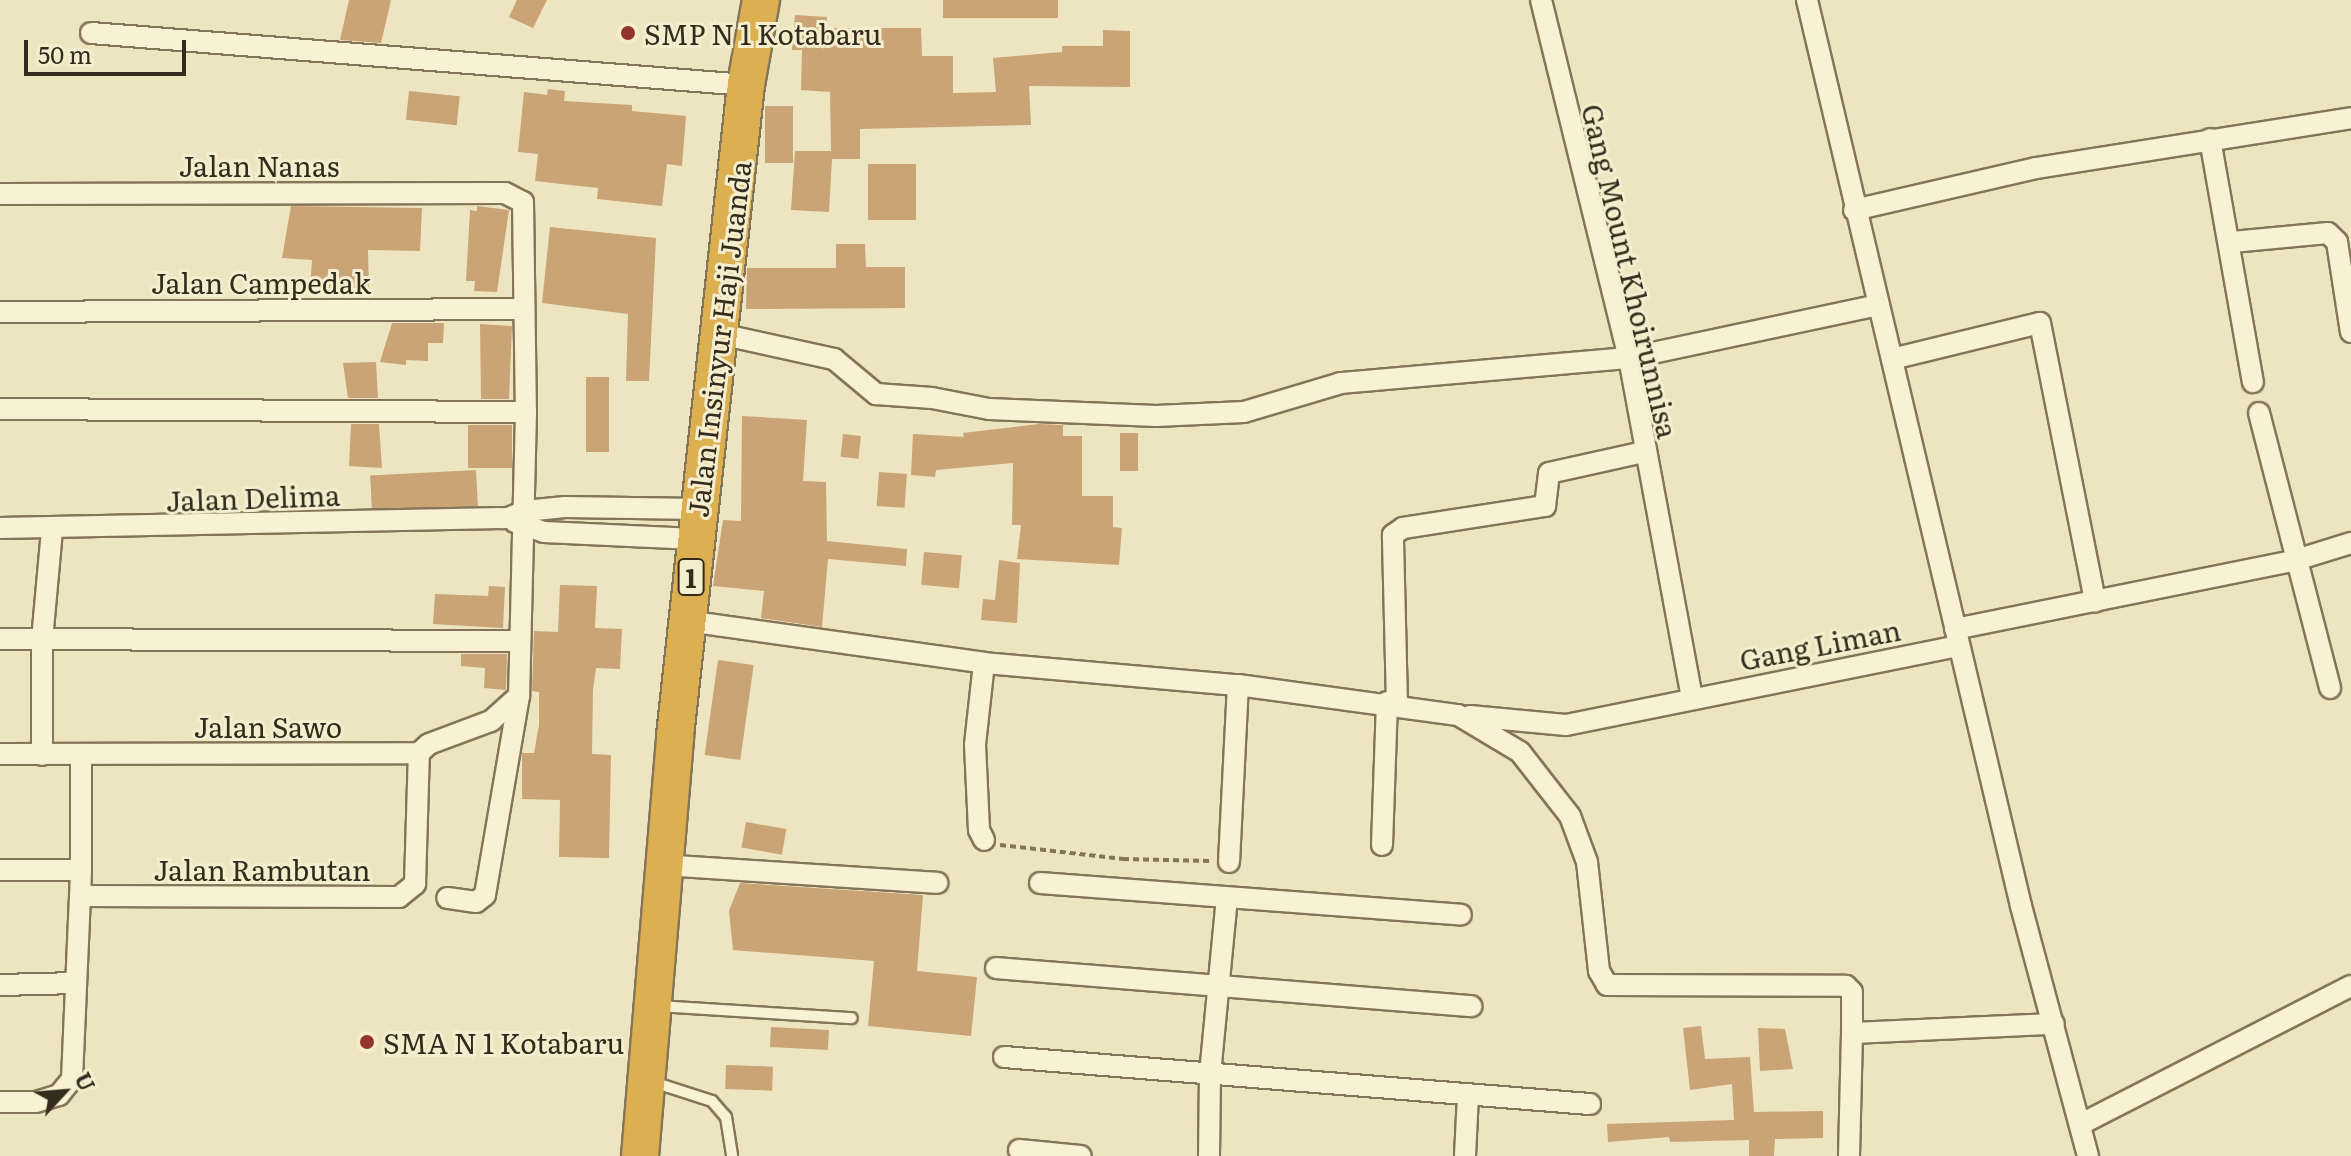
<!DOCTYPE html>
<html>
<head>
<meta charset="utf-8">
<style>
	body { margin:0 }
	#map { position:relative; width:2351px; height:1156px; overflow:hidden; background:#ede5c0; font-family:Literata,serif }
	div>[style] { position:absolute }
	.building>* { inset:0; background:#caa376; transform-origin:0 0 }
	.path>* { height:4px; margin-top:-2px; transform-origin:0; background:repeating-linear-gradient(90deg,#857558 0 6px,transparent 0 10px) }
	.roads { filter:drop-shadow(2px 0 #857558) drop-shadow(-2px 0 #857558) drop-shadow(0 2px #857558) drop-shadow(0 -2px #857558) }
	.lane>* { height:10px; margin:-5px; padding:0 5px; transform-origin:5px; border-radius:5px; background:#f8f1d3 }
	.street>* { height:20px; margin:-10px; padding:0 10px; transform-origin:10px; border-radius:10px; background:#f8f1d3 }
	.highway>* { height:36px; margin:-18px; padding:0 18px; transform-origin:18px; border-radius:18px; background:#dcaf51 }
	.dots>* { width:22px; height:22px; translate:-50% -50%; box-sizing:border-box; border:4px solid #f4eecf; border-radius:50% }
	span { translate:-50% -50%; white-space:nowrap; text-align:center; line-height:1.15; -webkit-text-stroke:6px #f4eecf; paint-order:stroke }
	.shield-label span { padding:2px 6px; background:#f4eecf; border:2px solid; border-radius:6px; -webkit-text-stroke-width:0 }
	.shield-label { font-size:26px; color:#352b1d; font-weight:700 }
	.poi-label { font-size:28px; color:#352b1d }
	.left { translate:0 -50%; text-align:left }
	.street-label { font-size:28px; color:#352b1d }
	.north { position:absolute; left:24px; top:1052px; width:80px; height:80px; -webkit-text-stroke:6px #f4eecf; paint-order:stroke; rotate:64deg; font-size:22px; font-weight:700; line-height:32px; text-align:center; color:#352b1d }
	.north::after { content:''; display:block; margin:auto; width:28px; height:36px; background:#352b1d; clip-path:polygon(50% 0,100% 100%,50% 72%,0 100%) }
	.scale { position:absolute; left:24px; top:40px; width:162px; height:36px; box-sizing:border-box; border:4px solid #352b1d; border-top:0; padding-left:10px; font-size:24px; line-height:28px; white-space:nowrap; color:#352b1d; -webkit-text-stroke:6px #f4eecf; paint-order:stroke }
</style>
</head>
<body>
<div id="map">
	<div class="building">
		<i style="clip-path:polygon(349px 0,391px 0,381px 43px,340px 40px)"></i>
		<i style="clip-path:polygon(517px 0,547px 0,533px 28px,509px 17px)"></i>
		<i style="left:943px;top:0;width:115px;height:18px"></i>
		<i style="clip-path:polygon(795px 15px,827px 17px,826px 28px,921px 28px,922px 56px,953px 56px,953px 93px,996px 92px,993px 58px,1062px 52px,1062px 46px,1103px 46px,1103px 30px,1130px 31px,1130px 87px,1029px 86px,1031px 125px,860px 129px,860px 159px,832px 159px,829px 212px,791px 210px,795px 151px,831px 151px,830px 92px,801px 90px,802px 50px,792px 50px)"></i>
		<i style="clip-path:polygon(548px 89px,565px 91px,564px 101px,632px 105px,632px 111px,686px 116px,682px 166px,667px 164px,662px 206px,597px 199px,598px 188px,535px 181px,538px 154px,518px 152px,524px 92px,547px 95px)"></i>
		<i style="left:409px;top:91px;width:51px;height:29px;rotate:6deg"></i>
		<i style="left:765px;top:106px;width:28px;height:57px"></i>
		<i style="left:868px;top:164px;width:48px;height:56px"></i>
		<i style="clip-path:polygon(291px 206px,422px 208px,420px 251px,368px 250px,369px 288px,310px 288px,312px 260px,282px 258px)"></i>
		<i style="clip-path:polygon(477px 206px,509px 210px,497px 292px,474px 291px,475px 281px,466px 281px,470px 210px,477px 211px)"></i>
		<i style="clip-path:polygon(550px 227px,656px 238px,649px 381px,626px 381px,628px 314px,542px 303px)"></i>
		<i style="clip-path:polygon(836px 244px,865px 244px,866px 267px,905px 267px,905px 308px,746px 309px,747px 268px,836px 268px)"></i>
		<i style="clip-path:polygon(392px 323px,444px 323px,443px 343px,428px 343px,428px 361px,406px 360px,406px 365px,380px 362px)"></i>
		<i style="clip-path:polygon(480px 324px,512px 326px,509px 399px,481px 399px)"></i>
		<i style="clip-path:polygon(376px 362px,378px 398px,348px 398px,343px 363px)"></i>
		<i style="left:586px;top:377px;width:23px;height:75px"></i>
		<i style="clip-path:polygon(742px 416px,807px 420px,803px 481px,826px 482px,827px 541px,907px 549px,906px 566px,828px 559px,822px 627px,761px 618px,764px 591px,713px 586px,723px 520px,741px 521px)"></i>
		<i style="clip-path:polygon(351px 424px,379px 424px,382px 468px,349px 466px)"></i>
		<i style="clip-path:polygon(1039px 424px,1063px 425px,1063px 436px,1082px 436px,1082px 496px,1113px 496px,1113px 527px,1122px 528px,1119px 565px,1017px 559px,1021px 525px,1012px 525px,1013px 463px,936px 470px,935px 477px,911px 475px,913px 434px,964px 437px,963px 433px)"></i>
		<i style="left:468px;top:425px;width:44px;height:43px"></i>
		<i style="left:1120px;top:433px;width:18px;height:38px"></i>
		<i style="left:843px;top:434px;width:18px;height:23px;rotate:6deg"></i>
		<i style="left:476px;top:470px;width:36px;height:106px;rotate:87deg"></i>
		<i style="left:879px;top:472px;width:28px;height:34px;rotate:4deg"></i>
		<i style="left:924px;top:552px;width:38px;height:33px;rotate:5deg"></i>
		<i style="clip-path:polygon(999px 560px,1020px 563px,1017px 623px,981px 620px,983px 599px,995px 600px)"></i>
		<i style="clip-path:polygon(560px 585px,597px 586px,595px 628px,622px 629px,620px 669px,596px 668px,593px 690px,592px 754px,611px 755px,609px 858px,559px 857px,560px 800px,522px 799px,522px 753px,534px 753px,539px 725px,539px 692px,532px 691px,534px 631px,558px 632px)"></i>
		<i style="clip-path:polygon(489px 586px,505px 587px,503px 628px,433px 624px,435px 594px,488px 596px)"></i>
		<i style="clip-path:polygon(461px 654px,507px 654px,506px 690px,484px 688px,485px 668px,461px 666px)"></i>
		<i style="left:718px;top:660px;width:36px;height:96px;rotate:8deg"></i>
		<i style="left:746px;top:822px;width:41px;height:26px;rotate:10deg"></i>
		<i style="clip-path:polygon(740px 883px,923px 895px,917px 971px,977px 977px,971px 1036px,868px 1026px,874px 961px,733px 950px,729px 911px)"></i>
		<i style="clip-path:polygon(1701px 1026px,1705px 1059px,1750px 1057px,1754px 1112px,1823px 1111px,1823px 1138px,1775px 1139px,1774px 1156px,1749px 1156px,1749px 1140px,1670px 1142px,1669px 1137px,1608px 1142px,1607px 1124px,1734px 1120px,1732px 1084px,1690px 1090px,1683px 1028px)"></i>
		<i style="left:771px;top:1027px;width:58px;height:20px;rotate:3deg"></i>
		<i style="clip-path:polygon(1758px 1028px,1785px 1029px,1793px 1069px,1760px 1071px)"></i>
		<i style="left:726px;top:1065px;width:47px;height:24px;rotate:2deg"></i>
	</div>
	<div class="path">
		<i style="left:1000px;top:845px;width:124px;rotate:6.5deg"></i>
		<i style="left:1123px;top:859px;width:88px;rotate:1.3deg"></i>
	</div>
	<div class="roads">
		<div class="lane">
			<i style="left:659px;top:1006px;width:193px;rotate:3.6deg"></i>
			<i style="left:653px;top:1082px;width:62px;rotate:17.9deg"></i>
			<i style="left:712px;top:1101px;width:21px;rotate:49deg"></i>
			<i style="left:726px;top:1117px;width:39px;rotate:81deg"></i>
		</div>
		<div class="street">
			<i style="left:1541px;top:0;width:369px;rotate:76.2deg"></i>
			<i style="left:1629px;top:358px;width:345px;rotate:79.5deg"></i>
			<i style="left:1807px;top:0;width:931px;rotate:76.71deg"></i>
			<i style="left:2021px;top:906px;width:259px;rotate:75deg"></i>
			<i style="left:91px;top:33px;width:657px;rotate:4.54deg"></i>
			<i style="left:2210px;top:139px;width:247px;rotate:80deg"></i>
			<i style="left:0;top:194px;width:505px;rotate:-0.11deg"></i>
			<i style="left:505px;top:193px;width:20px;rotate:27deg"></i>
			<i style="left:523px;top:202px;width:210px;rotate:89.2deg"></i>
			<i style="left:526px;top:412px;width:284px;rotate:91.4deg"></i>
			<i style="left:519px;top:696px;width:202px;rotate:99.7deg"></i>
			<i style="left:485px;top:895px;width:11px;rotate:142deg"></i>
			<i style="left:476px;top:902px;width:29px;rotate:-172deg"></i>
			<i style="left:1854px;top:210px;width:187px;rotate:-13deg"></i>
			<i style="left:2036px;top:168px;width:319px;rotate:-9deg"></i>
			<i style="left:2232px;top:242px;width:96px;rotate:-5.4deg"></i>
			<i style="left:2328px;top:233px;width:13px;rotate:45deg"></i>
			<i style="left:2337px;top:242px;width:91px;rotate:81.2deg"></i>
			<i style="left:0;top:312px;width:523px;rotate:-0.33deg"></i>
			<i style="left:720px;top:334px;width:117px;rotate:12.4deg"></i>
			<i style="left:834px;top:359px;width:55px;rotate:39.8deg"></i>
			<i style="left:876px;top:394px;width:56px;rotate:4.1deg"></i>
			<i style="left:932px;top:398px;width:58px;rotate:10.9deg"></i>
			<i style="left:989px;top:409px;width:167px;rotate:2.4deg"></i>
			<i style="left:1156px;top:416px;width:88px;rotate:-2.6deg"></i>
			<i style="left:1244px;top:412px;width:101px;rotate:-16.6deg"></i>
			<i style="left:1341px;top:383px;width:289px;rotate:-5deg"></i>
			<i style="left:1629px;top:358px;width:255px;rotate:-12deg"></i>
			<i style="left:1892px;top:359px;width:152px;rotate:-13.7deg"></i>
			<i style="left:2040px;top:323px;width:284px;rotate:78.8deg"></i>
			<i style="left:0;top:409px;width:526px;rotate:0.33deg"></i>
			<i style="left:2259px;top:413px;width:284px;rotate:75.5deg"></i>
			<i style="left:515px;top:522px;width:31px;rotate:19deg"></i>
			<i style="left:544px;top:532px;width:151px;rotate:2.7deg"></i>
			<i style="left:0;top:528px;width:508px;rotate:-1.13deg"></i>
			<i style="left:508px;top:518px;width:18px;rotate:-22deg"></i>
			<i style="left:525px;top:511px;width:40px;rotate:-5.7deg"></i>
			<i style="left:565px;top:507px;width:134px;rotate:0.9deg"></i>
			<i style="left:687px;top:621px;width:300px;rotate:8deg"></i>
			<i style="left:984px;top:663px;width:255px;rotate:5deg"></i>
			<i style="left:1238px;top:685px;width:222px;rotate:7.8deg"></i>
			<i style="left:1458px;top:715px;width:72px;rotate:30.8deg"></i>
			<i style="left:1520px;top:752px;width:81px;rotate:52deg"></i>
			<i style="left:1570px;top:816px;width:49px;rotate:69.7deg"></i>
			<i style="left:1587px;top:862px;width:110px;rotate:83.7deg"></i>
			<i style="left:1599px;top:971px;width:16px;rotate:60deg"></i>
			<i style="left:1607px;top:985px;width:239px;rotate:0.2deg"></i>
			<i style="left:1846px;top:986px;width:8px;rotate:45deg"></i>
			<i style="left:1852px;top:992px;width:41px;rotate:90deg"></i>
			<i style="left:1955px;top:629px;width:348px;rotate:-11.4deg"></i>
			<i style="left:2296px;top:560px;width:58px;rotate:-17.2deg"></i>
			<i style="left:0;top:639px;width:518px;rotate:0.22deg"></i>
			<i style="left:984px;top:663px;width:82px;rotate:96.3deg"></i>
			<i style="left:975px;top:745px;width:85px;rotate:87.3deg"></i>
			<i style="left:979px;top:830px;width:11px;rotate:63deg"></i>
			<i style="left:1397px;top:704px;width:169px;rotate:-91.4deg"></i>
			<i style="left:1393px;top:535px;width:12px;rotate:-35deg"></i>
			<i style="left:1403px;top:528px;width:144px;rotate:-8.8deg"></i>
			<i style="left:1545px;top:506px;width:33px;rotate:-83deg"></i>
			<i style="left:1549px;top:473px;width:97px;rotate:-12.5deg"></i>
			<i style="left:1470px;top:716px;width:96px;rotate:5.4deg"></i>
			<i style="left:1566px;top:725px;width:400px;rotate:-11.4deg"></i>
			<i style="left:0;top:754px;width:419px;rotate:-0.1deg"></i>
			<i style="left:419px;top:753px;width:13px;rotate:-42deg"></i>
			<i style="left:429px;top:744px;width:66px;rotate:-20.4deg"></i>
			<i style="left:491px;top:721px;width:38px;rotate:-42deg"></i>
			<i style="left:42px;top:755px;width:115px;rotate:-90deg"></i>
			<i style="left:42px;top:640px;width:109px;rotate:-84.8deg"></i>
			<i style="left:1382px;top:845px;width:143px;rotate:-88deg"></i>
			<i style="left:1229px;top:862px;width:177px;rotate:-87.1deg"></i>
			<i style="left:662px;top:865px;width:276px;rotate:3.7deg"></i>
			<i style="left:0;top:870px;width:81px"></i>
			<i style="left:81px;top:870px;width:26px;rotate:92deg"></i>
			<i style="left:80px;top:896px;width:319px;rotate:0.2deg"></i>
			<i style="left:399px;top:897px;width:21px;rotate:-39deg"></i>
			<i style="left:415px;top:884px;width:131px;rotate:-88.3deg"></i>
			<i style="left:81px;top:870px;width:115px;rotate:-90deg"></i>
			<i style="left:1040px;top:883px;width:422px;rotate:4.3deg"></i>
			<i style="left:996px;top:968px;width:477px;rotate:4.6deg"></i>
			<i style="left:0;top:985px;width:75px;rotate:-1.5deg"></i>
			<i style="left:1004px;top:1057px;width:588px;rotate:4.59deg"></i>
			<i style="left:0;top:1102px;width:36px"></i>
			<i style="left:36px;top:1102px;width:24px;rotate:-17deg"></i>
			<i style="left:59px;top:1095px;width:21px;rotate:-51deg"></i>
			<i style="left:72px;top:1079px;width:183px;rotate:-87.5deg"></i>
			<i style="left:2081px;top:1124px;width:303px;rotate:-27.1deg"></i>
			<i style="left:1019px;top:1150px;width:62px;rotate:5.5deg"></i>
			<i style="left:1209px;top:1156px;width:82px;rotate:-89.3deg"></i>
			<i style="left:1210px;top:1074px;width:177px;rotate:-84.5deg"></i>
			<i style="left:1465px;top:1156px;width:62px;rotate:-87.2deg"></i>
			<i style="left:1849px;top:1156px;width:123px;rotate:-88.6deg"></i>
			<i style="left:1852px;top:1033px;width:202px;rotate:-2.6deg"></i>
		</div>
		<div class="highway">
			<i style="left:640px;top:1156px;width:421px;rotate:-85.2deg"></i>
			<i style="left:675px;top:736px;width:655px;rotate:-83.78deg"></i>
			<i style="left:746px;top:85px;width:86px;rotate:-80deg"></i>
		</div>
	</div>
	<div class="dots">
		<i style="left:628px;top:33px;background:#93352a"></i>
		<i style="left:367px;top:1042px;background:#93352a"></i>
	</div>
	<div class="shield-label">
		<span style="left:691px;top:577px">1</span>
	</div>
	<div class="poi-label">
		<span class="left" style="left:644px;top:33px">SMP N 1 Kotabaru</span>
		<span class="left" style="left:383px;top:1042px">SMA N 1 Kotabaru</span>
	</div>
	<div class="street-label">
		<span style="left:259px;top:165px">Jalan Nanas</span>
		<span style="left:1631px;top:271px;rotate:77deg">Gang Mount Khoirunnisa</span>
		<span style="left:261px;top:282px">Jalan Campedak</span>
		<span style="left:718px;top:339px;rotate:-83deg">Jalan Insinyur Haji Juanda</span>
		<span style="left:253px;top:497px;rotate:-2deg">Jalan Delima</span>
		<span style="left:1820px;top:644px;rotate:-11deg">Gang Liman</span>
		<span style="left:268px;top:726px">Jalan Sawo</span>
		<span style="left:262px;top:869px">Jalan Rambutan</span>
	</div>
	<div class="north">U</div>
	<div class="scale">50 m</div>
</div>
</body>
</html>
